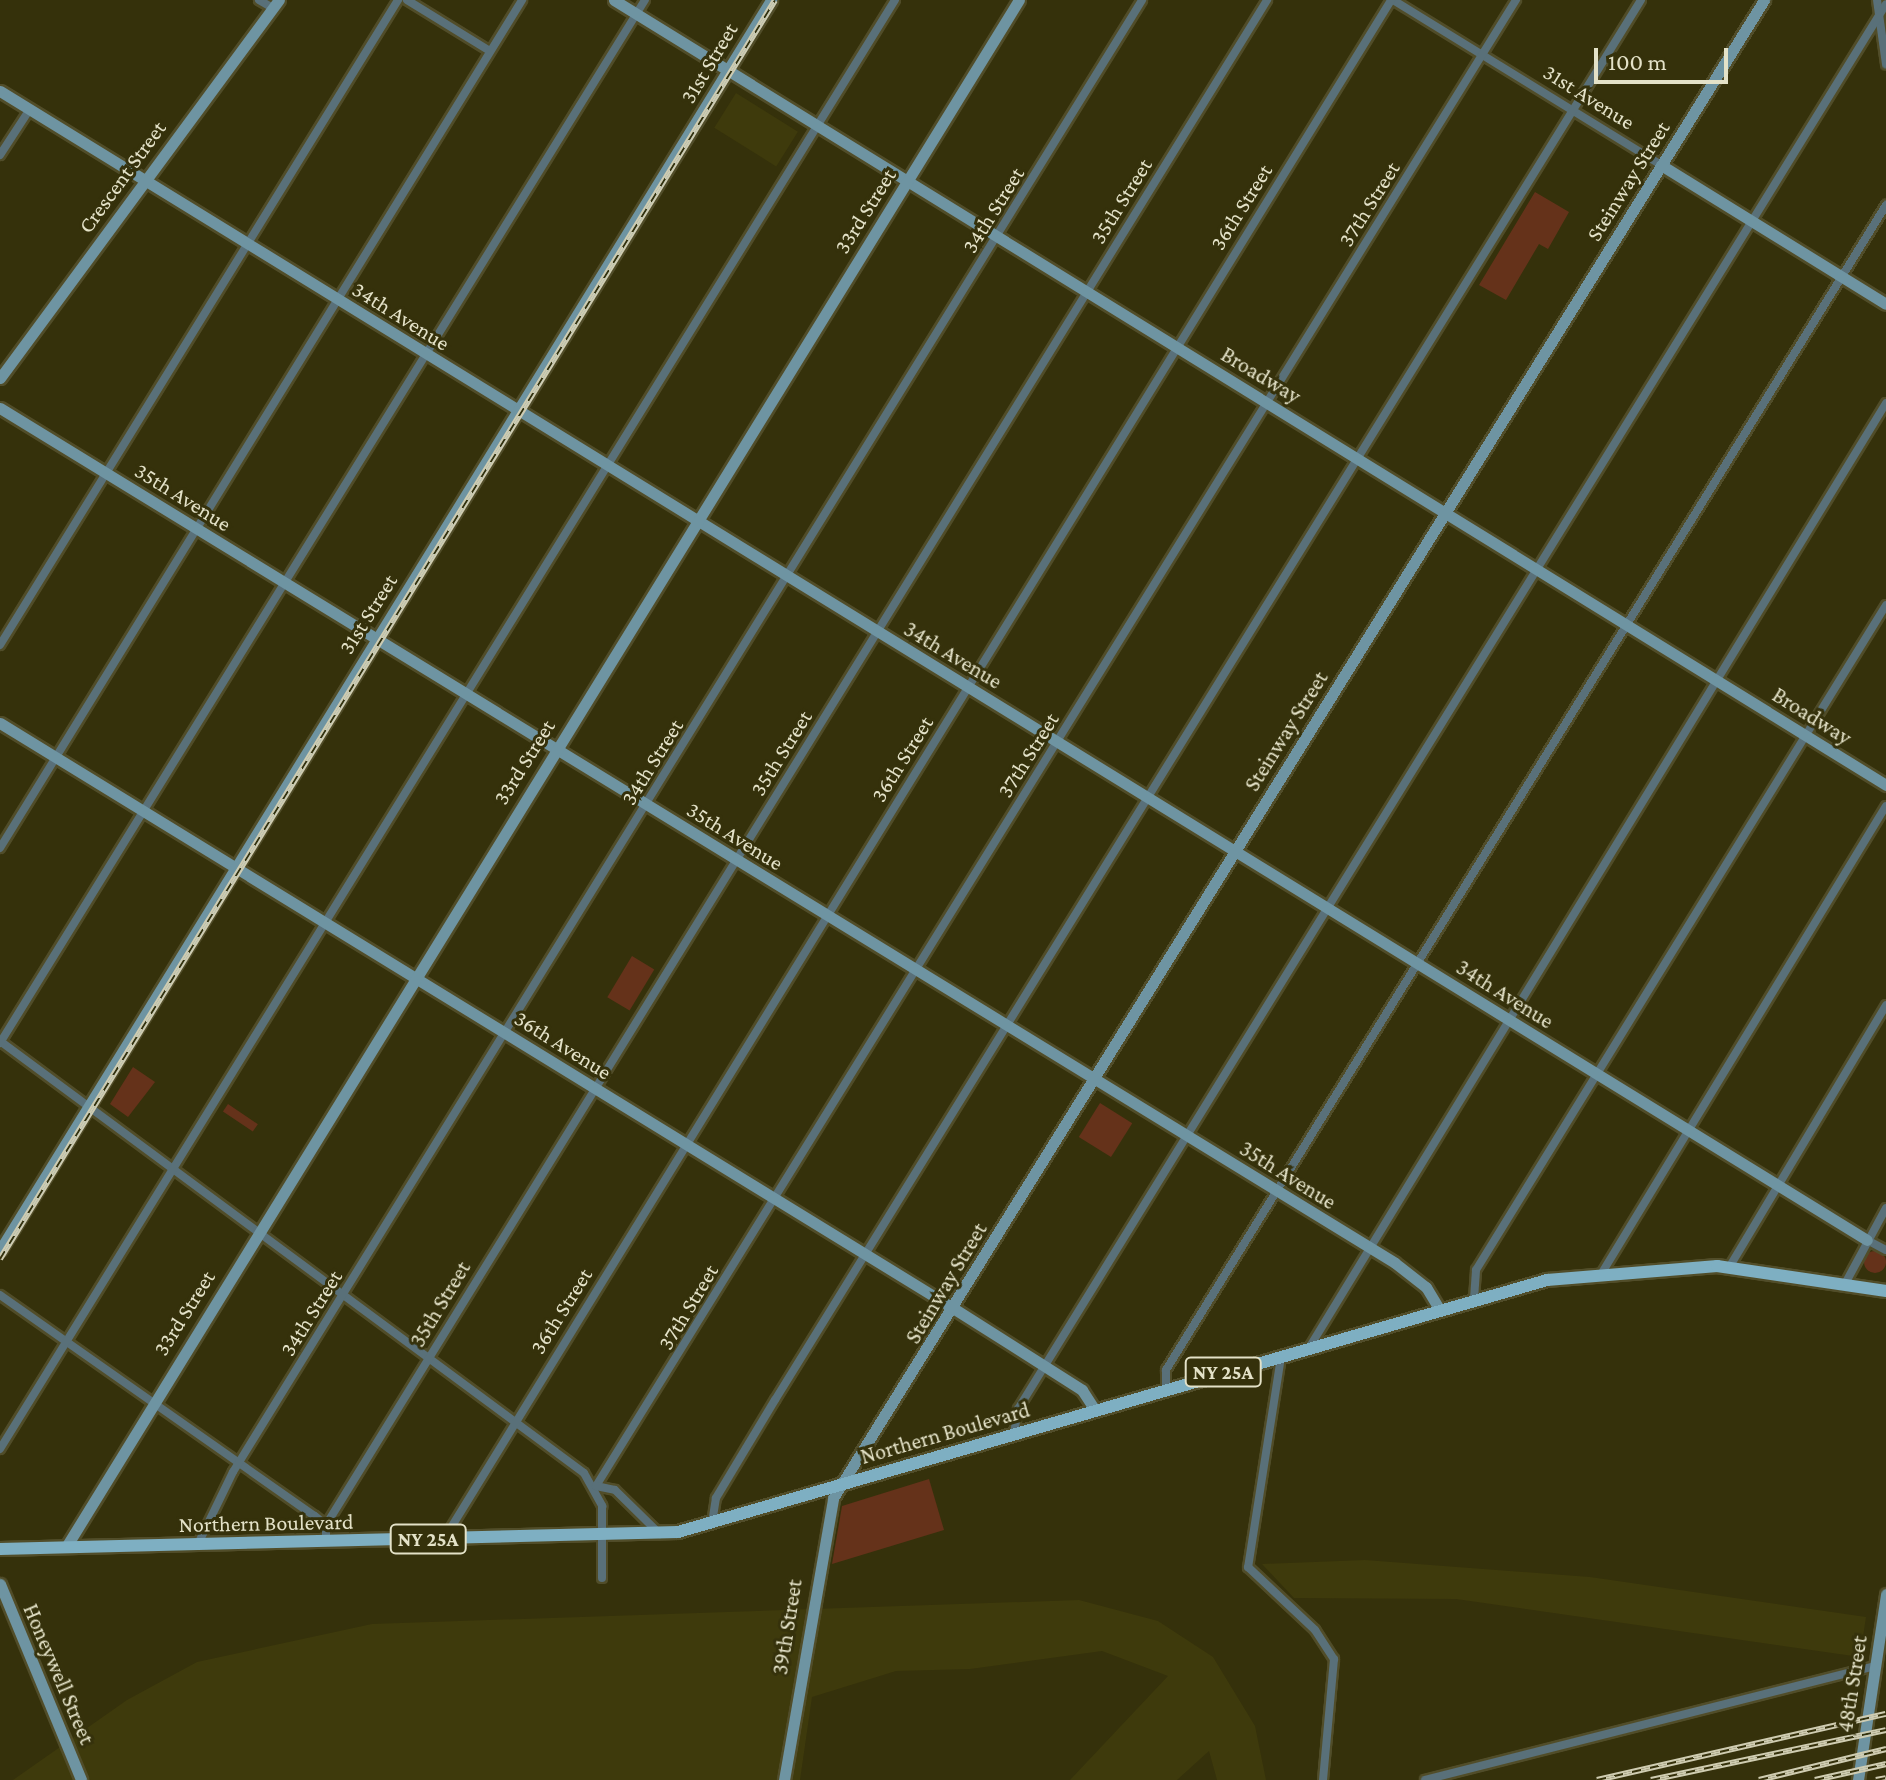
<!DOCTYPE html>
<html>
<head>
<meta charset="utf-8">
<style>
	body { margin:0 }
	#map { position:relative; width:1886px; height:1780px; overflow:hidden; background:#35310b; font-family:"Crimson Pro",serif }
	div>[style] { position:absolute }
	.built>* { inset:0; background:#3e3a0c; transform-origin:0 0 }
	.green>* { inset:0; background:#65321a; transform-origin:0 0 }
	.round { border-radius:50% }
	.roads { filter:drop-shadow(2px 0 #514d29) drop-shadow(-2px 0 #514d29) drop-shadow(0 2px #514d29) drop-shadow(0 -2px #514d29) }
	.street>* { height:8px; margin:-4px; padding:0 4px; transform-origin:4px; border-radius:4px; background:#597079 }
	.secondary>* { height:11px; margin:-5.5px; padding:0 5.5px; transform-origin:5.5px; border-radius:5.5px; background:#6e94a2 }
	.primary>* { height:12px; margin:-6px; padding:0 6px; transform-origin:6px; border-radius:6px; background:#7eafc2 }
	.rail>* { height:6px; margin-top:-3px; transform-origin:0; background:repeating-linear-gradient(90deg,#35310b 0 9px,#cfccb1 0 18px); box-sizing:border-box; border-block:2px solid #cfccb1 }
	span { translate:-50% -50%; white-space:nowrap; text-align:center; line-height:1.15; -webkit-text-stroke:6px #35310b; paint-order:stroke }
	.shield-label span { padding:2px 6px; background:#35310b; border:2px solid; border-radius:6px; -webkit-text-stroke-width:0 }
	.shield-label { font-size:20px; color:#e4e2c8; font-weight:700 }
	.street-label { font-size:22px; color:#e4e2c8 }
	.scale { position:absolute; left:1594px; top:48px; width:134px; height:36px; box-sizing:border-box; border:4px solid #e4e2c8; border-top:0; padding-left:10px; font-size:24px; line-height:28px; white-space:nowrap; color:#e4e2c8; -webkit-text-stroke:6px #35310b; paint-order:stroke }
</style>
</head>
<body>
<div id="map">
	<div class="built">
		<i style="left:736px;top:93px;width:73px;height:41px;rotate:32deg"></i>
		<i style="clip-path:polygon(1365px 1560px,1590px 1577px,1866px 1617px,1860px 1657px,1456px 1599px,1294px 1598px,1262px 1564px)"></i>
		<i style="clip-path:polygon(1079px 1600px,1158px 1621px,1213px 1657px,1255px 1726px,1266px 1780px,1217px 1780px,1209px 1751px,1177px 1780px,1070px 1780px,1168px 1676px,1102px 1651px,970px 1669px,896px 1671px,812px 1697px,800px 1780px,13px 1780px,127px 1700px,197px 1662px,372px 1624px)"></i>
	</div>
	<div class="green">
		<i style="clip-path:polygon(1535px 192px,1569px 212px,1548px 249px,1539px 244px,1506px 300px,1479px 285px)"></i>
		<i style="left:632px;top:956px;width:26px;height:48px;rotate:31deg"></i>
		<i style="clip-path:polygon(133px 1067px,155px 1082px,128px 1117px,110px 1104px)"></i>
		<i style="left:1100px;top:1103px;width:38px;height:40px;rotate:32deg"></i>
		<i style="left:228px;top:1104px;width:36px;height:9px;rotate:34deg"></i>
		<i class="round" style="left:1864px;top:1251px;width:22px;height:22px"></i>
		<i style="clip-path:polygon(929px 1479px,944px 1530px,832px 1564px,842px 1506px)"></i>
	</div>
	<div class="roads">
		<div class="street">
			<i style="left:259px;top:0;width:16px;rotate:30deg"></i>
			<i style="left:407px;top:0;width:97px;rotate:31.6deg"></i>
			<i style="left:1393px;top:0;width:315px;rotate:31.6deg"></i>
			<i style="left:1877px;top:0;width:65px;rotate:82deg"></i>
			<i style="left:0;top:155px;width:55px;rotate:-56.9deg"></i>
			<i style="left:0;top:645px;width:758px;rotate:-58.32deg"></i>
			<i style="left:0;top:848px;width:996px;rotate:-58.38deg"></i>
			<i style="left:0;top:1041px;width:726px;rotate:36.49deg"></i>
			<i style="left:584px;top:1473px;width:38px;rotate:61deg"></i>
			<i style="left:602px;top:1506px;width:72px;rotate:90deg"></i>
			<i style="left:0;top:1043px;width:1226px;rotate:-58.27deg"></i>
			<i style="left:1867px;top:1240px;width:21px;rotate:28deg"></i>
			<i style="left:1730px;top:1266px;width:304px;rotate:-59.1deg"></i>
			<i style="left:1603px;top:1271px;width:544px;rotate:-58.68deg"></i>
			<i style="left:1846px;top:1282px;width:84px;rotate:-61.6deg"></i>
			<i style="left:0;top:1295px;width:385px;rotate:35.1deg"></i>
			<i style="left:315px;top:1516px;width:14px;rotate:39deg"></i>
			<i style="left:326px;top:1525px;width:17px;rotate:90deg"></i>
			<i style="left:1474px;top:1299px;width:29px;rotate:-86deg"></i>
			<i style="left:1476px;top:1270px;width:781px;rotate:-58.34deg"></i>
			<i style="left:1309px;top:1348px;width:1107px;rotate:-58.59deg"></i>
			<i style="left:1281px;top:1357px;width:213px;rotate:98.9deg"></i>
			<i style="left:1248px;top:1567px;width:92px;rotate:43.2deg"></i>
			<i style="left:1315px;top:1630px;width:35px;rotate:57deg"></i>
			<i style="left:1334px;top:1659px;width:121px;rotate:95.2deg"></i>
			<i style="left:1166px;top:1389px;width:19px;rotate:-90deg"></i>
			<i style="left:1166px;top:1370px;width:1370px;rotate:-58.28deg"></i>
			<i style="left:1014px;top:1434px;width:25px;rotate:-81deg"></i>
			<i style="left:1018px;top:1409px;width:1651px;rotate:-58.29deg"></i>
			<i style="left:0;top:1449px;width:1703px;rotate:-58.3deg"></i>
			<i style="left:596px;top:1486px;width:1748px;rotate:-58.24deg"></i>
			<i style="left:596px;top:1486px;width:19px;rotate:12deg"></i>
			<i style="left:615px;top:1490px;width:63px;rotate:44.4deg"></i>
			<i style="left:712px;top:1523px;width:25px;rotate:-81deg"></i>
			<i style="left:716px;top:1498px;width:114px;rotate:-59deg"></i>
			<i style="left:775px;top:1400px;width:1646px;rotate:-58.26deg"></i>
			<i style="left:326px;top:1525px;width:1792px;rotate:-58.32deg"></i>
			<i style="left:444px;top:1539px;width:1807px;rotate:-58.39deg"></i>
			<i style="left:198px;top:1544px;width:80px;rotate:-64.1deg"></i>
			<i style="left:233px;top:1472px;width:1730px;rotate:-58.3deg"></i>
			<i style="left:1425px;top:1780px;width:464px;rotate:-14.2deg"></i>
		</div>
		<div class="secondary">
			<i style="left:614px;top:0;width:1495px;rotate:31.68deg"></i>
			<i style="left:0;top:91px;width:2192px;rotate:31.61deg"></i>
			<i style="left:1661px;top:165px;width:264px;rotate:31.7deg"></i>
			<i style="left:0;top:378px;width:470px;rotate:-53.6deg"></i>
			<i style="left:0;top:408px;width:1636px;rotate:31.5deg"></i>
			<i style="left:1395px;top:1263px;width:39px;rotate:38deg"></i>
			<i style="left:1426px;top:1287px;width:26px;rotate:59deg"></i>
			<i style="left:0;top:723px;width:1118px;rotate:31.54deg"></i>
			<i style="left:953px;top:1308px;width:153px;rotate:32.4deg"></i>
			<i style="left:1082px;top:1390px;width:24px;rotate:57deg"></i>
			<i style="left:0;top:1250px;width:1469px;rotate:-58.33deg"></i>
			<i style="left:66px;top:1547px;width:1817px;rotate:-58.37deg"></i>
			<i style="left:0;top:1584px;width:212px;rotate:67.5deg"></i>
			<i style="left:784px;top:1780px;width:286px;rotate:-80.1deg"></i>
			<i style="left:833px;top:1498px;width:1764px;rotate:-58.14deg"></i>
			<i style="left:1858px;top:1780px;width:188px;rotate:-81.4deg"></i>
		</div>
		<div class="primary">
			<i style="left:0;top:1549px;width:678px;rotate:-1.44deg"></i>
			<i style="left:678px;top:1532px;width:905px;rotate:-16.17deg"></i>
			<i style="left:1547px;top:1280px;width:171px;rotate:-4.7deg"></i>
			<i style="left:1717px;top:1266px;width:171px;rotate:8.4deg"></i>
		</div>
	</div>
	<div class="rail">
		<i style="left:0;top:1259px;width:1478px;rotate:-58.38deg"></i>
		<i style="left:1597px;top:1780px;width:296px;rotate:-12.9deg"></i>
		<i style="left:1651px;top:1780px;width:240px;rotate:-12deg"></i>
		<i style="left:1759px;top:1780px;width:131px;rotate:-13.7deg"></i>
		<i style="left:1815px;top:1780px;width:73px;rotate:-12.7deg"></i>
		<i style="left:1876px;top:1780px;width:10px;rotate:-11deg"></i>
	</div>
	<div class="shield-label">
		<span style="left:1223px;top:1372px">NY 25A</span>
		<span style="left:428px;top:1539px">NY 25A</span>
	</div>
	<div class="street-label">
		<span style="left:709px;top:63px;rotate:-59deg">31st Street</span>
		<span style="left:1589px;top:97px;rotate:32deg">31st Avenue</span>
		<span style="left:122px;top:177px;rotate:-54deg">Crescent Street</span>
		<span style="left:1628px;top:181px;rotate:-58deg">Steinway Street</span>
		<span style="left:1121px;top:201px;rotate:-58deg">35th Street</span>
		<span style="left:1369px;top:204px;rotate:-58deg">37th Street</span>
		<span style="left:1241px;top:207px;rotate:-58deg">36th Street</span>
		<span style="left:993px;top:210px;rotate:-58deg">34th Street</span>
		<span style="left:865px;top:211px;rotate:-58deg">33rd Street</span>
		<span style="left:401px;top:316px;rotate:32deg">34th Avenue</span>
		<span style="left:1261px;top:375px;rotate:31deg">Broadway</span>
		<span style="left:183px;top:497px;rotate:32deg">35th Avenue</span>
		<span style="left:368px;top:614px;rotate:-58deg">31st Street</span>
		<span style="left:953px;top:655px;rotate:31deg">34th Avenue</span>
		<span style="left:1812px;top:716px;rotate:32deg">Broadway</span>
		<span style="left:1286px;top:731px;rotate:-58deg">Steinway Street</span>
		<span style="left:781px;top:753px;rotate:-58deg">35th Street</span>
		<span style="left:1028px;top:755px;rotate:-58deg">37th Street</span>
		<span style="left:902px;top:759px;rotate:-58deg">36th Street</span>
		<span style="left:524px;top:762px;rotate:-58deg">33rd Street</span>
		<span style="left:652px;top:762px;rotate:-58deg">34th Street</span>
		<span style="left:735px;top:836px;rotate:32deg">35th Avenue</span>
		<span style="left:1505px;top:994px;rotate:32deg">34th Avenue</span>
		<span style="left:563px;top:1045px;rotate:32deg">36th Avenue</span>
		<span style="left:1288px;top:1175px;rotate:32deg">35th Avenue</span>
		<span style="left:946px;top:1283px;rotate:-59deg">Steinway Street</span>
		<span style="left:440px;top:1304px;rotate:-59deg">35th Street</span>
		<span style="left:688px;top:1307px;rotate:-59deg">37th Street</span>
		<span style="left:561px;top:1311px;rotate:-58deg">36th Street</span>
		<span style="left:184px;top:1313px;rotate:-58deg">33rd Street</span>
		<span style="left:311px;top:1313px;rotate:-58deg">34th Street</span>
		<span style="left:945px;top:1433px;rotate:-16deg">Northern Boulevard</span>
		<span style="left:266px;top:1523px;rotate:-1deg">Northern Boulevard</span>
		<span style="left:787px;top:1627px;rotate:-81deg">39th Street</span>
		<span style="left:59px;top:1674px;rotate:67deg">Honeywell Street</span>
		<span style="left:1852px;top:1684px;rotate:-81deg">48th Street</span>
	</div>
	<div class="scale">100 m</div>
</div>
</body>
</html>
